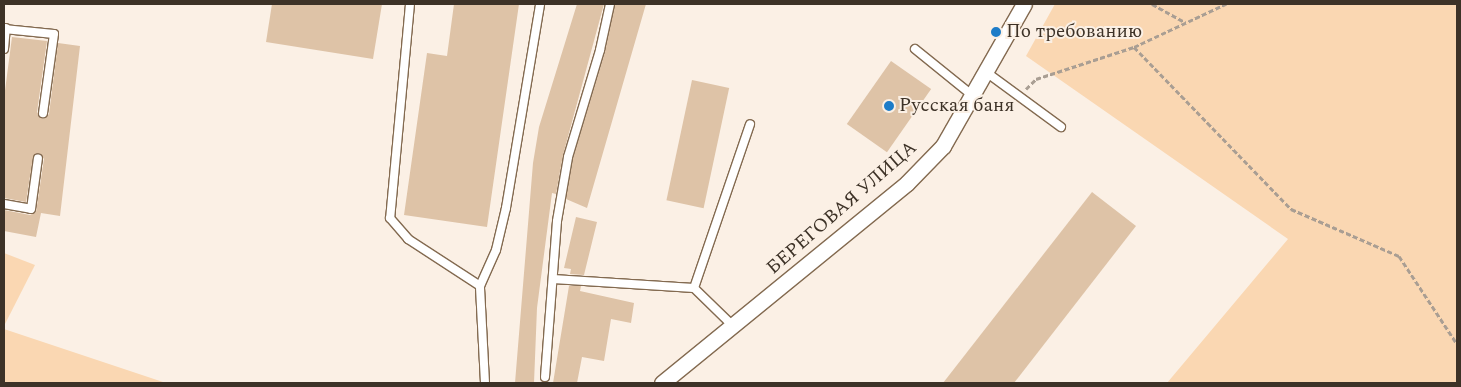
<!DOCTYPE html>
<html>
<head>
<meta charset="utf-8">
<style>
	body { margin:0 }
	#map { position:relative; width:1461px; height:387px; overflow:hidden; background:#fbf0e5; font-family:Spectral,serif }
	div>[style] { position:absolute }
	.green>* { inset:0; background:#fad7b2 }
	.building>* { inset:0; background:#dec3a7; transform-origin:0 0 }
	.path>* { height:3px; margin-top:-1.5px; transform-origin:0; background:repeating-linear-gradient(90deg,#a99e93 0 5px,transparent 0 7.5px) }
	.roads { filter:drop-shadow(1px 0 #836a50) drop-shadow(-1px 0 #836a50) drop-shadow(0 1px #836a50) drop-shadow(0 -1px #836a50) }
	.lane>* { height:8px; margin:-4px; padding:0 4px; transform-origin:4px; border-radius:4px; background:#fff }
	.street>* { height:15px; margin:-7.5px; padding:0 7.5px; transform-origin:7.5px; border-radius:7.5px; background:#fff }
	.dots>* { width:14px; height:14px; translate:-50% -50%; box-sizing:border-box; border:2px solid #fbf0e5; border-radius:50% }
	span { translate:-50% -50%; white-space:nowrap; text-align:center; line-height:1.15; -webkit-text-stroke:4px #fbf0e5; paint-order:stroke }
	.poi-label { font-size:19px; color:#3d3227 }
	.left { translate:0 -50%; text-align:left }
	.street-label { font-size:19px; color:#3d3227 }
	.frame { position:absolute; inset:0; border:5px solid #3d3227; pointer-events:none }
</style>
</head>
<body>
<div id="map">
	<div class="green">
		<i style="clip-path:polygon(1055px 4px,1457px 4px,1457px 383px,1167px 383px,1288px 239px,1026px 56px)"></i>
		<i style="clip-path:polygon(4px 253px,35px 265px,4px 326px)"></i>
		<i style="clip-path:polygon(4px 329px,166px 383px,4px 383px)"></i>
	</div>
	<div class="building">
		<i style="clip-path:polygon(272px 4px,382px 4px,373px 59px,266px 42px)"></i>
		<i style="clip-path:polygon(454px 4px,519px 4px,487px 227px,404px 215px,427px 53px,447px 56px)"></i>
		<i style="clip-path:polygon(577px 4px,604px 4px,563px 155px,556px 194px,552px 193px,537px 308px,534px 383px,515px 383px,533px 163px,539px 127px)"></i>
		<i style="clip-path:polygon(615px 4px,646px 4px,587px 208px,566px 199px,573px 158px,605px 52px)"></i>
		<i style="clip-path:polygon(12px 37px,47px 41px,37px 112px,43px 119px,49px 114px,58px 43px,80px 46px,60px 216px,41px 213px,36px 237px,4px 231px,4px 210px,30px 215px,36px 212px,44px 159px,39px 153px,33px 157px,26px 202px,4px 198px,4px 98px)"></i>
		<i style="left:891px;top:61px;width:49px;height:77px;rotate:35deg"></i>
		<i style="left:692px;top:80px;width:38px;height:123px;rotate:12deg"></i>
		<i style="clip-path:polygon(1092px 192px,1136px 226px,1014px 383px,943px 383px)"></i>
		<i style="clip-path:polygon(576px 217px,597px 222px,584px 275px,570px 274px,571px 269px,564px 268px)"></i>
		<i style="clip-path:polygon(569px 286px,581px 286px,580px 291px,634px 303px,631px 323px,611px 319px,604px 361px,582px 357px,577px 383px,553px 383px)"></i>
	</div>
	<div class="path">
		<i style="left:1152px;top:4px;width:38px;rotate:29deg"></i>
		<i style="left:1134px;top:47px;width:226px;rotate:45.9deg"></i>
		<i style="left:1291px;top:209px;width:118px;rotate:23.5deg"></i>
		<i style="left:1399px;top:256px;width:105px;rotate:56.6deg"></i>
		<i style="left:1026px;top:89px;width:14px;rotate:-45deg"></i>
		<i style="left:1036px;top:79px;width:103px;rotate:-18.1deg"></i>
		<i style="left:1134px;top:47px;width:102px;rotate:-25.1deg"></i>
	</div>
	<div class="roads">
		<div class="lane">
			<i style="left:410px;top:4px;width:215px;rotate:95.3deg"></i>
			<i style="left:390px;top:218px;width:28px;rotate:49deg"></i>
			<i style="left:408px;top:239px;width:86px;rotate:33.1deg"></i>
			<i style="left:4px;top:29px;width:50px;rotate:5.7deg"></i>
			<i style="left:54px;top:34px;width:80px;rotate:97.9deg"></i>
			<i style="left:4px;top:49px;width:21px;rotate:-85deg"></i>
			<i style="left:915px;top:49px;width:75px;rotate:39deg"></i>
			<i style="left:986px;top:72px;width:93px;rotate:36.3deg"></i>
			<i style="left:4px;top:204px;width:27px;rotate:10deg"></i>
			<i style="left:31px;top:209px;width:51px;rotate:-82.2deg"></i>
			<i style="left:553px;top:279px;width:141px;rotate:3.7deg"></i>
			<i style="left:694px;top:288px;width:54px;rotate:44.3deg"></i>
			<i style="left:694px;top:288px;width:173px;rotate:-71.1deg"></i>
			<i style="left:545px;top:377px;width:156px;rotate:-85.6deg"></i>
			<i style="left:557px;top:221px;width:65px;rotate:-80.2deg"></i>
			<i style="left:568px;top:157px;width:112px;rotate:-73.3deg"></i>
			<i style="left:600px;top:50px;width:47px;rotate:-77.7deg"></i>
			<i style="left:485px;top:383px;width:97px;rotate:-93deg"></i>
			<i style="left:480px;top:286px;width:39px;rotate:-66deg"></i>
			<i style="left:496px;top:250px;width:43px;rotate:-76.6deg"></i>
			<i style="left:506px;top:208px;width:207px;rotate:-80.5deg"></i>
		</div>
		<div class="street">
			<i style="left:662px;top:383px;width:316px;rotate:-39.2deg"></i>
			<i style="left:907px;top:183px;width:52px;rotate:-45.8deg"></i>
			<i style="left:943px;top:146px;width:163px;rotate:-60.3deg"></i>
		</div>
	</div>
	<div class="dots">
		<i style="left:996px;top:32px;background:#1d7cc8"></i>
		<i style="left:889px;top:106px;background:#1d7cc8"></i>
	</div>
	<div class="poi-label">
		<span class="left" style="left:1006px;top:32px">По требованию</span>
		<span class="left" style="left:899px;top:106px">Русская баня</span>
	</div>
	<div class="street-label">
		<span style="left:842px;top:208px;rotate:-41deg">БЕРЕГОВАЯ УЛИЦА</span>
	</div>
	<div class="frame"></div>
</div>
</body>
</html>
